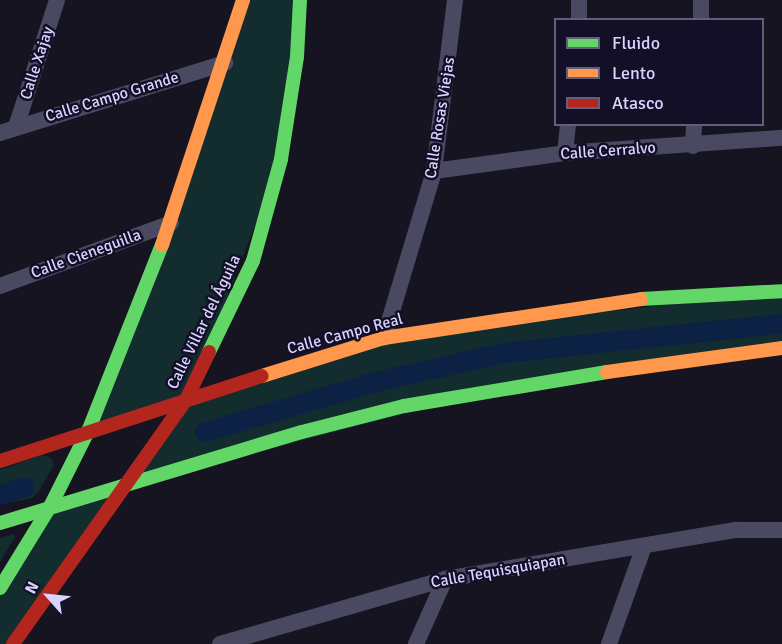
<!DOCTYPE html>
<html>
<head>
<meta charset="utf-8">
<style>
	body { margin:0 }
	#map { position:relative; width:782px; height:644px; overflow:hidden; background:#161421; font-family:Signika,sans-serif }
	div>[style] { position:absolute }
	.green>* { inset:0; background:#132c2d }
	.canal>* { height:20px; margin:-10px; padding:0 10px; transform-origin:10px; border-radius:10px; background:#0d2144 }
	.street>* { height:16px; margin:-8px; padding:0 8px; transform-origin:8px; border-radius:8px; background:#4a4962 }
	.fast>* { height:14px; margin:-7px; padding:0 7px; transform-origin:7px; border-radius:7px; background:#63d668 }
	.slow>* { height:14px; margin:-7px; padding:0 7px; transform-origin:7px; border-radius:7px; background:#ff974d }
	.jam>* { height:14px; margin:-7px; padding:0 7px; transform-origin:7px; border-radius:7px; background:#b3261e }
	span { translate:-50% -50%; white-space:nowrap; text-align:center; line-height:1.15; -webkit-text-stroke:5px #130f26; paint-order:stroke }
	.street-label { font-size:16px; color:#d9d4ff }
	.legend { position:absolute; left:554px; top:18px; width:210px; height:108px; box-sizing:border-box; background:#130f26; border:2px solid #625e7d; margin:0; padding:8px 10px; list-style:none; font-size:18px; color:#d9d4ff }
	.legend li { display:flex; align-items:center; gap:12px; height:30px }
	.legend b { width:30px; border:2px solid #625e7d }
	.north { position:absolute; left:18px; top:566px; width:60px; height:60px; -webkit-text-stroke:4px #130f26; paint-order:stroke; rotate:297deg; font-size:16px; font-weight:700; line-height:24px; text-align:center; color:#d9d4ff }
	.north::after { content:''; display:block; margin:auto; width:21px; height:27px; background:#d9d4ff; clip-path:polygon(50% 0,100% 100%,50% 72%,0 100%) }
</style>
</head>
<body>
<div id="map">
	<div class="green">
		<i style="clip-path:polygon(243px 0,300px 0,281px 159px,188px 397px,384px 338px,782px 291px,782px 348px,520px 384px,122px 487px,13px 644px,0 644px,0 588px,51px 505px,121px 487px,187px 399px,89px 429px)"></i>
		<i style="clip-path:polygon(42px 455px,51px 458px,54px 465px,39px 491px,32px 498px,0 505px,0 470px)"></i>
		<i style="clip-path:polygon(14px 534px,15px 537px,0 562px,0 538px)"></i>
	</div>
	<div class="canal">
		<i style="left:205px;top:432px;width:178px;rotate:-16.3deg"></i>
		<i style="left:376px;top:382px;width:131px;rotate:-12.8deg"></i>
		<i style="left:504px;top:353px;width:280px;rotate:-6deg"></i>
		<i style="left:0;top:495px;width:26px;rotate:-18deg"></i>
	</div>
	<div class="street">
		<i style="left:579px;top:20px;width:20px;rotate:-90deg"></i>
		<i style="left:701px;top:20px;width:20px;rotate:-90deg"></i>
		<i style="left:16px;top:127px;width:133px;rotate:-72.1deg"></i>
		<i style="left:0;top:133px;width:236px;rotate:-17.3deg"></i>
		<i style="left:693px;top:146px;width:22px;rotate:-87deg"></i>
		<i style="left:565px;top:153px;width:29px;rotate:-84deg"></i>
		<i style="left:434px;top:171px;width:132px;rotate:-7.8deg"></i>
		<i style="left:565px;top:153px;width:218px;rotate:-4deg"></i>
		<i style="left:0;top:286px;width:182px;rotate:-20.2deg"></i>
		<i style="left:384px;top:338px;width:174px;rotate:-73.3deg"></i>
		<i style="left:434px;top:171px;width:172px;rotate:-83deg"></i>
		<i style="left:220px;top:644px;width:234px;rotate:-16.1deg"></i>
		<i style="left:445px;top:579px;width:295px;rotate:-9.6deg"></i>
		<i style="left:736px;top:530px;width:46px"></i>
		<i style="left:416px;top:644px;width:71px;rotate:-66deg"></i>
		<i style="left:609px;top:644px;width:104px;rotate:-70.3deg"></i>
	</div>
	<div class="fast">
		<i style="left:641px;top:299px;width:141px;rotate:-3.2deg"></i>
		<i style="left:209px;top:352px;width:101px;rotate:-64.2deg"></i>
		<i style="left:253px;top:261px;width:106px;rotate:-74.6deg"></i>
		<i style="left:281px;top:159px;width:103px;rotate:-81.1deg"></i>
		<i style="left:297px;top:57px;width:57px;rotate:-87deg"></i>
		<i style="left:0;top:523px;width:315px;rotate:-16.8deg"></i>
		<i style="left:302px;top:432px;width:105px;rotate:-14.3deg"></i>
		<i style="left:404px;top:406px;width:206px;rotate:-9.5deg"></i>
		<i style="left:0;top:588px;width:97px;rotate:-58.4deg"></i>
		<i style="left:51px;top:505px;width:85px;rotate:-63.4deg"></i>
		<i style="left:89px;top:429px;width:198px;rotate:-68.4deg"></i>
	</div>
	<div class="slow">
		<i style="left:162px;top:245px;width:258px;rotate:-71.7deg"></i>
		<i style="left:607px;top:372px;width:177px;rotate:-7.8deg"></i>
		<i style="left:262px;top:376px;width:128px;rotate:-17.3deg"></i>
		<i style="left:384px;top:338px;width:260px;rotate:-8.6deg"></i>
	</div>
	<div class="jam">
		<i style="left:0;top:461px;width:275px;rotate:-18deg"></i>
		<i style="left:13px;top:644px;width:301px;rotate:-54.7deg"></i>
		<i style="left:187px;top:398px;width:51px;rotate:-64.4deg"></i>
	</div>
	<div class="street-label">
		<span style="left:37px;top:63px;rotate:-72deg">Calle Xajay</span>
		<span style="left:112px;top:97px;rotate:-17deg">Calle Campo Grande</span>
		<span style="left:440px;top:118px;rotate:-81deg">Calle Rosas Viejas</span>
		<span style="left:608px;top:151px;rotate:-4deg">Calle Cerralvo</span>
		<span style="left:86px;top:254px;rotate:-20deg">Calle Cieneguilla</span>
		<span style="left:204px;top:322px;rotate:-64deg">Calle Villar del Águila</span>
		<span style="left:345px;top:334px;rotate:-15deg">Calle Campo Real</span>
		<span style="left:498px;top:571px;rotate:-10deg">Calle Tequisquiapan</span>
	</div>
	<ul class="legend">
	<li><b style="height:8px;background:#63d668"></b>Fluido</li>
	<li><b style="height:8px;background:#ff974d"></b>Lento</li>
	<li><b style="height:8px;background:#b3261e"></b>Atasco</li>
	</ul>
	<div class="north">N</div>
</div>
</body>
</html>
